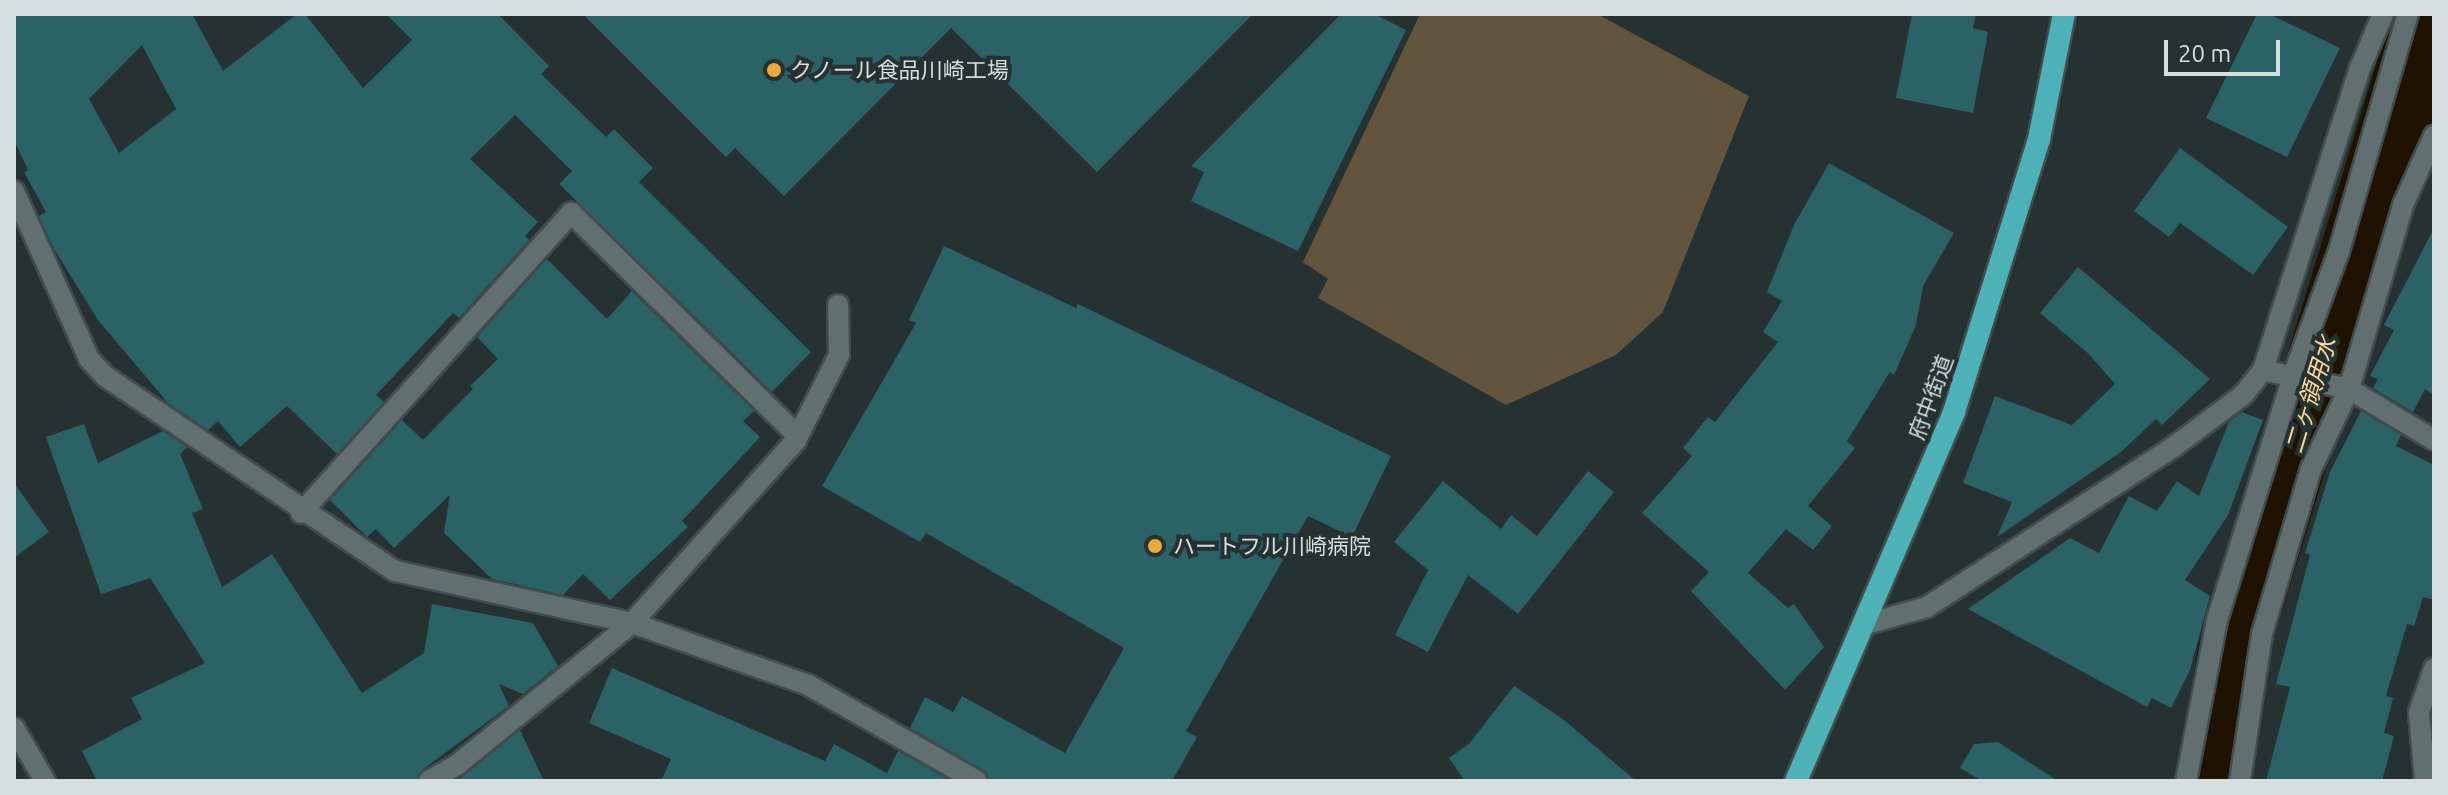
<!DOCTYPE html>
<html>
<head>
<meta charset="utf-8">
<style>
	body { margin:0 }
	#map { position:relative; width:2448px; height:795px; overflow:hidden; background:#263132; font-family:Ubuntu,"Noto Sans JP",sans-serif }
	div>[style] { position:absolute }
	.green>* { inset:0; background:#63543d }
	.river>* { height:70px; margin:-35px; padding:0 35px; transform-origin:35px; border-radius:35px; background:#201200 }
	.building>* { inset:0; background:#2a6266 }
	.roads { filter:drop-shadow(2px 0 #424c4d) drop-shadow(-2px 0 #424c4d) drop-shadow(0 2px #424c4d) drop-shadow(0 -2px #424c4d) }
	.minor>* { height:20px; margin:-10px; padding:0 10px; transform-origin:10px; border-radius:10px; background:#626f6f }
	.trunk>* { height:22px; margin:-11px; padding:0 11px; transform-origin:11px; border-radius:11px; background:#4cb2b8 }
	.dots>* { width:22px; height:22px; translate:-50% -50%; box-sizing:border-box; border:4px solid #263132; border-radius:50% }
	span { translate:-50% -50%; white-space:nowrap; text-align:center; line-height:1.15; -webkit-text-stroke:8px #263132; paint-order:stroke }
	.poi-label { font-size:22px; color:#d7dede }
	.left { translate:0 -50%; text-align:left }
	.street-label { font-size:22px; color:#d7dede }
	.water-label { font-size:24px; color:#fdd799; font-style:italic }
	.frame { position:absolute; inset:0; border:16px solid #d7dede; pointer-events:none }
	.scale { position:absolute; left:2164px; top:40px; width:116px; height:36px; box-sizing:border-box; border:4px solid #d7dede; border-top:0; padding-left:10px; font-size:24px; line-height:28px; white-space:nowrap; color:#d7dede; -webkit-text-stroke:6px #263132; paint-order:stroke }
</style>
</head>
<body>
<div id="map">
	<div class="green">
		<i style="clip-path:polygon(1420px 14px,1597px 14px,1749px 96px,1663px 312px,1616px 355px,1506px 405px,1318px 298px,1328px 279px,1303px 262px)"></i>
	</div>
	<div class="river">
		<i style="left:2212px;top:781px;width:131px;rotate:-80.8deg"></i>
		<i style="left:2233px;top:652px;width:667px;rotate:-73deg"></i>
	</div>
	<div class="building">
		<i style="clip-path:polygon(evenodd,14px 14px,192px 14px,223px 71px,297px 14px,305px 14px,363px 88px,412px 40px,386px 14px,498px 14px,549px 66px,541px 74px,606px 137px,614px 129px,653px 168px,639px 182px,811px 352px,772px 392px,559px 184px,572px 171px,515px 115px,470px 159px,538px 222px,525px 236px,529px 240px,459px 318px,453px 313px,376px 395px,384px 402px,337px 454px,287px 406px,240px 447px,218px 421px,208px 430px,168px 403px,98px 320px,54px 249px,39px 216px,46px 212px,24px 172px,28px 170px,14px 140px,14px 14px,142px 45px,176px 109px,119px 153px,89px 99px,142px 45px)"></i>
		<i style="clip-path:polygon(583px 14px,1253px 14px,1097px 172px,951px 28px,784px 196px,735px 148px,726px 157px)"></i>
		<i style="clip-path:polygon(1341px 14px,1374px 14px,1406px 30px,1298px 251px,1191px 201px,1204px 172px,1191px 166px)"></i>
		<i style="clip-path:polygon(1912px 14px,1976px 14px,1973px 28px,1988px 32px,1973px 113px,1896px 98px)"></i>
		<i style="clip-path:polygon(2257px 14px,2269px 14px,2340px 48px,2287px 157px,2206px 118px)"></i>
		<i style="clip-path:polygon(2180px 148px,2288px 227px,2253px 275px,2180px 223px,2169px 237px,2134px 211px)"></i>
		<i style="clip-path:polygon(1829px 163px,1954px 233px,1923px 286px,1916px 325px,1894px 375px,1890px 372px,1847px 441px,1855px 448px,1808px 506px,1832px 526px,1813px 550px,1786px 529px,1748px 573px,1788px 608px,1794px 604px,1824px 647px,1785px 690px,1691px 591px,1709px 572px,1642px 513px,1692px 456px,1683px 448px,1708px 417px,1715px 422px,1778px 342px,1763px 332px,1782px 301px,1767px 292px,1794px 225px)"></i>
		<i style="clip-path:polygon(2434px 228px,2434px 395px,2425px 389px,2413px 412px,2373px 388px,2378px 379px,2370px 376px,2394px 330px,2384px 325px)"></i>
		<i style="clip-path:polygon(944px 246px,1076px 308px,1078px 304px,1391px 456px,1352px 537px,1308px 516px,1186px 731px,1197px 737px,1172px 781px,990px 781px,983px 770px,910px 728px,925px 697px,953px 712px,962px 696px,1065px 753px,1124px 648px,926px 533px,920px 542px,822px 486px,916px 323px,909px 320px)"></i>
		<i style="clip-path:polygon(547px 259px,607px 319px,632px 291px,754px 411px,743px 421px,760px 437px,682px 521px,688px 527px,610px 600px,583px 574px,563px 595px,492px 579px,444px 533px,450px 495px,394px 548px,376px 529px,367px 537px,330px 500px,402px 420px,423px 440px,473px 389px,470px 386px,498px 359px,477px 337px)"></i>
		<i style="clip-path:polygon(2078px 267px,2210px 379px,2162px 425px,2156px 419px,2121px 452px,1997px 537px,2012px 502px,1963px 483px,1995px 396px,2072px 425px,2115px 384px,2089px 354px,2040px 313px)"></i>
		<i style="clip-path:polygon(2361px 411px,2401px 435px,2396px 446px,2434px 465px,2434px 600px,2423px 597px,2414px 626px,2407px 624px,2386px 696px,2393px 698px,2384px 733px,2394px 736px,2382px 781px,2266px 781px,2290px 687px,2276px 684px,2310px 555px,2305px 553px,2330px 472px)"></i>
		<i style="clip-path:polygon(2242px 412px,2263px 420px,2228px 515px,2185px 580px,2210px 596px,2190px 670px,2171px 708px,2152px 698px,2147px 707px,1968px 609px,2070px 538px,2099px 553px,2129px 496px,2157px 511px,2177px 481px,2199px 496px,2229px 422px)"></i>
		<i style="clip-path:polygon(84px 424px,98px 463px,163px 431px,187px 447px,180px 454px,203px 509px,192px 513px,222px 587px,272px 554px,362px 693px,424px 653px,432px 604px,533px 623px,558px 666px,523px 694px,499px 684px,509px 706px,422px 770px,416px 781px,97px 781px,82px 751px,142px 719px,131px 698px,205px 663px,150px 578px,101px 594px,46px 437px)"></i>
		<i style="clip-path:polygon(1588px 471px,1614px 492px,1518px 614px,1468px 575px,1428px 652px,1395px 635px,1428px 570px,1394px 542px,1443px 481px,1501px 529px,1511px 515px,1537px 536px)"></i>
		<i style="clip-path:polygon(14px 483px,49px 532px,14px 558px)"></i>
		<i style="clip-path:polygon(612px 668px,825px 761px,834px 744px,887px 773px,898px 751px,951px 781px,661px 781px,671px 759px,589px 723px)"></i>
		<i style="clip-path:polygon(1514px 686px,1564px 720px,1636px 781px,1465px 781px,1449px 758px,1469px 744px)"></i>
		<i style="clip-path:polygon(520px 730px,544px 781px,455px 781px,466px 774px)"></i>
		<i style="clip-path:polygon(1998px 742px,2058px 781px,1982px 781px,1960px 768px,1974px 744px)"></i>
	</div>
	<div class="roads">
		<div class="minor">
			<i style="left:14px;top:191px;width:184px;rotate:65.9deg"></i>
			<i style="left:89px;top:359px;width:25px;rotate:47deg"></i>
			<i style="left:106px;top:377px;width:348px;rotate:33.9deg"></i>
			<i style="left:395px;top:571px;width:243px;rotate:12.4deg"></i>
			<i style="left:632px;top:623px;width:187px;rotate:19.4deg"></i>
			<i style="left:808px;top:685px;width:194px;rotate:29.6deg"></i>
			<i style="left:2263px;top:370px;width:88px;rotate:12.5deg"></i>
			<i style="left:2349px;top:389px;width:99px;rotate:31deg"></i>
			<i style="left:301px;top:513px;width:404px;rotate:-48deg"></i>
			<i style="left:571px;top:213px;width:318px;rotate:44.5deg"></i>
			<i style="left:1867px;top:624px;width:62px;rotate:-15.8deg"></i>
			<i style="left:1927px;top:607px;width:292px;rotate:-33deg"></i>
			<i style="left:2172px;top:448px;width:89px;rotate:-36.7deg"></i>
			<i style="left:2243px;top:395px;width:32px;rotate:-51deg"></i>
			<i style="left:2263px;top:370px;width:317px;rotate:-72.2deg"></i>
			<i style="left:2360px;top:68px;width:59px;rotate:-66.9deg"></i>
			<i style="left:14px;top:728px;width:61px;rotate:59.7deg"></i>
			<i style="left:429px;top:781px;width:34px;rotate:-30deg"></i>
			<i style="left:458px;top:764px;width:224px;rotate:-39deg"></i>
			<i style="left:632px;top:623px;width:246px;rotate:-48.1deg"></i>
			<i style="left:796px;top:440px;width:95px;rotate:-63.2deg"></i>
			<i style="left:839px;top:355px;width:50px;rotate:-91.1deg"></i>
			<i style="left:2186px;top:781px;width:164px;rotate:-79.1deg"></i>
			<i style="left:2217px;top:620px;width:256px;rotate:-72.7deg"></i>
			<i style="left:2293px;top:376px;width:133px;rotate:-69.8deg"></i>
			<i style="left:2339px;top:251px;width:247px;rotate:-73.8deg"></i>
			<i style="left:2240px;top:781px;width:149px;rotate:-81.5deg"></i>
			<i style="left:2262px;top:634px;width:172px;rotate:-73.5deg"></i>
			<i style="left:2311px;top:469px;width:89px;rotate:-64.6deg"></i>
			<i style="left:2349px;top:389px;width:192px;rotate:-73.6deg"></i>
			<i style="left:2403px;top:205px;width:76px;rotate:-65.8deg"></i>
			<i style="left:2425px;top:781px;width:69px;rotate:-95deg"></i>
			<i style="left:2419px;top:712px;width:46px;rotate:-70.8deg"></i>
		</div>
		<div class="trunk">
			<i style="left:1796px;top:781px;width:401px;rotate:-66.8deg"></i>
			<i style="left:1954px;top:412px;width:286px;rotate:-72.7deg"></i>
			<i style="left:2039px;top:139px;width:127px;rotate:-78.7deg"></i>
		</div>
	</div>
	<div class="dots">
		<i style="left:774px;top:70px;background:#e8ab37"></i>
		<i style="left:1155px;top:546px;background:#e8ab37"></i>
	</div>
	<div class="poi-label">
		<span class="left" style="left:790px;top:70px">クノール食品川崎工場</span>
		<span class="left" style="left:1173px;top:546px">ハートフル川崎病院</span>
	</div>
	<div class="street-label">
		<span style="left:1930px;top:397px;rotate:-70deg">府中街道</span>
	</div>
	<div class="water-label">
		<span style="left:2311px;top:395px;rotate:-73deg">二ヶ領用水</span>
	</div>
	<div class="frame"></div>
	<div class="scale">20 m</div>
</div>
</body>
</html>
